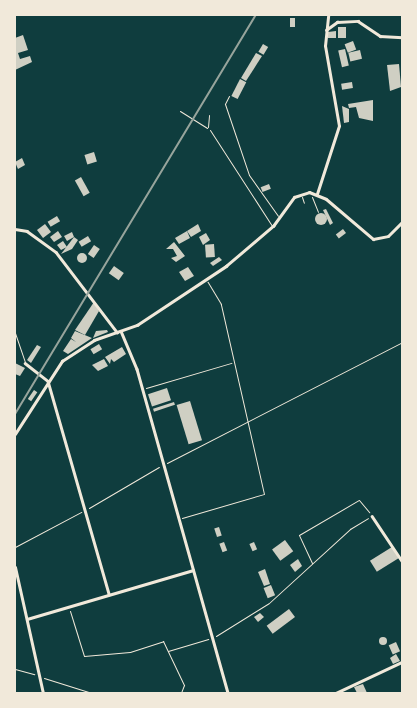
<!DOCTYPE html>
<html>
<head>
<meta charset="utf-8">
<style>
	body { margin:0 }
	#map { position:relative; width:417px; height:708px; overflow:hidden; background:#0f3d3e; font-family:Merriweather,serif }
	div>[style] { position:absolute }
	.building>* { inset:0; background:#cfcfc3; transform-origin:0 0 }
	.round { border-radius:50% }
	.path>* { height:1px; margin:-0.5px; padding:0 0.5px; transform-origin:0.5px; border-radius:0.5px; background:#f1e9da }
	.service>* { height:1px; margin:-0.5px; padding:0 0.5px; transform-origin:0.5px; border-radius:0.5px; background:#f1e9da }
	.minor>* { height:2.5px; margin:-1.25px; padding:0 1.25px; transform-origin:1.25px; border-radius:1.25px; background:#f1e9da }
	.tertiary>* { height:3px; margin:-1.5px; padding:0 1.5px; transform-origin:1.5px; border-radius:1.5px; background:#f1e9da }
	.rail>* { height:2px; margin:-1px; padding:0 1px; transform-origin:1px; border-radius:1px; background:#97a49c }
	span { translate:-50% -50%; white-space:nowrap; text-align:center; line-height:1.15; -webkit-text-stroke:4.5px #f1e9da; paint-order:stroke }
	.frame { position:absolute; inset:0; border:16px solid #f1e9da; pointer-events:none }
</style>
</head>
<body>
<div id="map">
	<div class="building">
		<i style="left:290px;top:18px;width:5px;height:9px"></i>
		<i style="left:346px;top:27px;width:11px;height:8px;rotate:90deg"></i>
		<i style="clip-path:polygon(336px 31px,336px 38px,328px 38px,328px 32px)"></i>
		<i style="clip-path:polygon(23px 35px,28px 50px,18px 53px,20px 59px,30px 56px,32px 62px,15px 70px,15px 38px)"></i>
		<i style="left:353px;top:41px;width:9px;height:9px;rotate:69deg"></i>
		<i style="left:263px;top:44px;width:6px;height:9px;rotate:31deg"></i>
		<i style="left:345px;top:49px;width:17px;height:7px;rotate:77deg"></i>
		<i style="left:360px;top:50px;width:9px;height:12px;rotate:77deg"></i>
		<i style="clip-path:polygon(256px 53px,262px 56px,246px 81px,241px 78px)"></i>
		<i style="clip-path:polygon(399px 64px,401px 87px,390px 91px,387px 65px)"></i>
		<i style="left:240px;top:79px;width:7px;height:19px;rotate:27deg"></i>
		<i style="left:352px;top:82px;width:6px;height:11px;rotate:81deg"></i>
		<i style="clip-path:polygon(373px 100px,373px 121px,359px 118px,356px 107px,349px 108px,348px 104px)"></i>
		<i style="clip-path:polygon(342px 106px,349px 109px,349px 122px,344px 123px)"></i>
		<i style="left:94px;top:152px;width:10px;height:10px;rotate:73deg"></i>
		<i style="clip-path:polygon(22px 158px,25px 165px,18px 169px,15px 162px)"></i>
		<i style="left:81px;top:177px;width:18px;height:7px;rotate:61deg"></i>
		<i style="left:269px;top:184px;width:5px;height:9px;rotate:68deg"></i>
		<i style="clip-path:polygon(326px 209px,333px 223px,330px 225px,323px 210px)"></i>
		<i class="round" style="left:315px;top:213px;width:12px;height:12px"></i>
		<i style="left:57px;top:216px;width:6px;height:11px;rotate:59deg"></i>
		<i style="left:45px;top:224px;width:10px;height:10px;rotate:53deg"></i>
		<i style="clip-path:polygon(198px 224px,201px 231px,191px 237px,187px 231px)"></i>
		<i style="left:343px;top:229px;width:5px;height:9px;rotate:53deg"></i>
		<i style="clip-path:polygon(58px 231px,62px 237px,54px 242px,50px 237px)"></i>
		<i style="clip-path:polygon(187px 231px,190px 238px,179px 244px,175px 238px)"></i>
		<i style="clip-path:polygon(72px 232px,74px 237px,67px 241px,64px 236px)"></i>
		<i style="clip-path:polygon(206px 233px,210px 240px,203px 245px,199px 237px)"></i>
		<i style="left:88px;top:236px;width:6px;height:11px;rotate:59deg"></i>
		<i style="clip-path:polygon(74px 237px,78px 240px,72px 249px,61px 254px)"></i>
		<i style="clip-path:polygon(63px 241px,67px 247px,61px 250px,57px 245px)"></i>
		<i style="clip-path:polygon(174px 242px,185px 256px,176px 262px,171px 258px,177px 256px,173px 249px,166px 249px)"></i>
		<i style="left:214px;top:244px;width:13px;height:9px;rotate:86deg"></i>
		<i style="left:94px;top:245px;width:7px;height:11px;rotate:34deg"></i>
		<i class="round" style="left:77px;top:253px;width:10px;height:10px"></i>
		<i style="clip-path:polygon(219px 257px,222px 260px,213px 266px,210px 263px)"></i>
		<i style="left:114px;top:266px;width:12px;height:9px;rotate:35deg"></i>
		<i style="clip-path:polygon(188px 267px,194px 276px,185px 281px,179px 272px)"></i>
		<i style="clip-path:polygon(94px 302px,99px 311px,85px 335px,75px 330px)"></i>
		<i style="clip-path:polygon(75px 331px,92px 338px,68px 354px,63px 351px,71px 339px,76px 342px,71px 338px)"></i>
		<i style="clip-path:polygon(96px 331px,107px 330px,108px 332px,93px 338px)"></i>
		<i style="left:99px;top:344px;width:6px;height:10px;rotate:59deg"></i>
		<i style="clip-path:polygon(37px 345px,41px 347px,31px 363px,27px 360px)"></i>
		<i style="clip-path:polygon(122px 347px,126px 354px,114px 362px,111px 359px,110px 364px,105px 357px)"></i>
		<i style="clip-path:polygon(104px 359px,108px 366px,98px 371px,92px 365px)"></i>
		<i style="clip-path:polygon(15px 363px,25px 368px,20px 376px,15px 374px)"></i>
		<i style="left:167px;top:388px;width:13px;height:20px;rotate:72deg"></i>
		<i style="left:34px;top:390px;width:4px;height:11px;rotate:34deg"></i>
		<i style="left:190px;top:401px;width:41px;height:14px;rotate:73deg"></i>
		<i style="left:174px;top:402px;width:3px;height:22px;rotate:72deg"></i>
		<i style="left:219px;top:527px;width:9px;height:5px;rotate:72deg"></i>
		<i style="left:285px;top:540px;width:14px;height:16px;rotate:54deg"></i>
		<i style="left:224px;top:542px;width:9px;height:5px;rotate:69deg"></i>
		<i style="left:254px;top:542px;width:8px;height:5px;rotate:67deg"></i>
		<i style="left:392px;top:547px;width:13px;height:26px;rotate:58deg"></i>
		<i style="clip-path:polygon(298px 559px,302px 566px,295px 572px,290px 565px)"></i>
		<i style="clip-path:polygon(265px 569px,270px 584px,264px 586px,258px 572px)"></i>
		<i style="left:271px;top:585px;width:11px;height:8px;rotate:68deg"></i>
		<i style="left:289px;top:609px;width:10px;height:28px;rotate:53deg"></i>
		<i style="clip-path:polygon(260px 613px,264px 617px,258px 622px,254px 617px)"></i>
		<i class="round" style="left:379px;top:637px;width:8px;height:8px"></i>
		<i style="left:396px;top:642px;width:10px;height:8px;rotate:66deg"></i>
		<i style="clip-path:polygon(396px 654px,400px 661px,393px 664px,390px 658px)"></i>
		<i style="clip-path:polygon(363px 684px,367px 693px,357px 693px,354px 687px)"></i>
	</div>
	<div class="path">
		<i style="left:180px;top:111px;width:32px;rotate:32deg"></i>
		<i style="left:208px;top:127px;width:12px;rotate:-85deg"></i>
		<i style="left:312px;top:197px;width:16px;rotate:68deg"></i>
		<i style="left:146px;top:388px;width:89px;rotate:-16.4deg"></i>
		<i style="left:167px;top:463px;width:264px;rotate:-27.2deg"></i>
		<i style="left:89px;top:508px;width:81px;rotate:-30.4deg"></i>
		<i style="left:182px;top:518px;width:85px;rotate:-16.3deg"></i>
		<i style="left:264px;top:494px;width:195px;rotate:-102.8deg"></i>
		<i style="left:221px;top:304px;width:26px;rotate:-121deg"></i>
		<i style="left:15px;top:547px;width:75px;rotate:-27.9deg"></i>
		<i style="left:312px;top:563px;width:31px;rotate:-115deg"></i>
		<i style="left:299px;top:535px;width:69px;rotate:-30.3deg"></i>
		<i style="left:359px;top:500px;width:16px;rotate:50deg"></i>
		<i style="left:70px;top:611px;width:47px;rotate:72.7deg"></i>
		<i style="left:84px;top:656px;width:46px;rotate:-5deg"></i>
		<i style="left:130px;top:652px;width:35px;rotate:-18deg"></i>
		<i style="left:163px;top:641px;width:49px;rotate:64.5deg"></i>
		<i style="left:184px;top:685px;width:9px;rotate:111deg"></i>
		<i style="left:216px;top:636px;width:62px;rotate:-31.9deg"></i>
		<i style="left:269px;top:603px;width:110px;rotate:-42.4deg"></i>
		<i style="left:350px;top:529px;width:21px;rotate:-31deg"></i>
		<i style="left:168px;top:651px;width:42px;rotate:-16.7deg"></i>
		<i style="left:15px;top:669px;width:20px;rotate:15deg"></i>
		<i style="left:44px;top:678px;width:50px;rotate:17.4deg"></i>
	</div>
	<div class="service">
		<i style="left:229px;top:96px;width:9px;rotate:117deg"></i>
		<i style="left:225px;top:104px;width:75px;rotate:71.3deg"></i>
		<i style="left:249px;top:175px;width:50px;rotate:54.7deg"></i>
		<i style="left:210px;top:130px;width:114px;rotate:57.1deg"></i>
		<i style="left:302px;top:197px;width:6px;rotate:72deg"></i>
		<i style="left:15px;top:333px;width:31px;rotate:71deg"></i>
	</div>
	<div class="minor">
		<i style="left:326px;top:30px;width:14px;rotate:-36deg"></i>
		<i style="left:337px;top:22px;width:21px;rotate:-3deg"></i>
		<i style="left:358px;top:21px;width:27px;rotate:34deg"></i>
		<i style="left:380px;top:36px;width:22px;rotate:3deg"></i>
		<i style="left:317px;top:194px;width:71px;rotate:-72.1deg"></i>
		<i style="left:339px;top:126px;width:81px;rotate:-99.9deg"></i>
		<i style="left:325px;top:46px;width:31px;rotate:-84deg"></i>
		<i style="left:15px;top:229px;width:12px;rotate:9deg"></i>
		<i style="left:27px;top:231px;width:36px;rotate:36deg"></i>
		<i style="left:56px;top:252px;width:101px;rotate:52.7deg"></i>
		<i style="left:121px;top:331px;width:41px;rotate:67.2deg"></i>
		<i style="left:137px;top:369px;width:337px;rotate:74.3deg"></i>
		<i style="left:25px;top:363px;width:29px;rotate:38deg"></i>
		<i style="left:48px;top:381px;width:222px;rotate:74deg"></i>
		<i style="left:15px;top:434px;width:87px;rotate:-57.2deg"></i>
		<i style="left:62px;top:361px;width:38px;rotate:-33deg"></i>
		<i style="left:94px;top:340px;width:46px;rotate:-19.2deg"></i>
		<i style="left:137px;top:325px;width:107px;rotate:-33.5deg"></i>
		<i style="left:226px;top:266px;width:62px;rotate:-40.4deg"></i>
		<i style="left:372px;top:516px;width:54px;rotate:56.3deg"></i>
		<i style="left:27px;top:619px;width:173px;rotate:-16.4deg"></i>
		<i style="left:336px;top:693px;width:73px;rotate:-25.2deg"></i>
	</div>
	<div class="tertiary">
		<i style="left:273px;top:226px;width:36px;rotate:-54deg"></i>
		<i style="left:294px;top:197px;width:16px;rotate:-18deg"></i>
		<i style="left:309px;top:192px;width:18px;rotate:22deg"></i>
		<i style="left:326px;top:199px;width:62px;rotate:40.4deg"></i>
		<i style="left:373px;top:239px;width:15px;rotate:-11deg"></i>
		<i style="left:388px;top:236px;width:20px;rotate:-45deg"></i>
		<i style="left:15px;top:567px;width:129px;rotate:77.5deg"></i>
	</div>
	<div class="rail">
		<i style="left:15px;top:414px;width:466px;rotate:-58.9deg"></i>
	</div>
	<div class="frame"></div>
</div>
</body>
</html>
